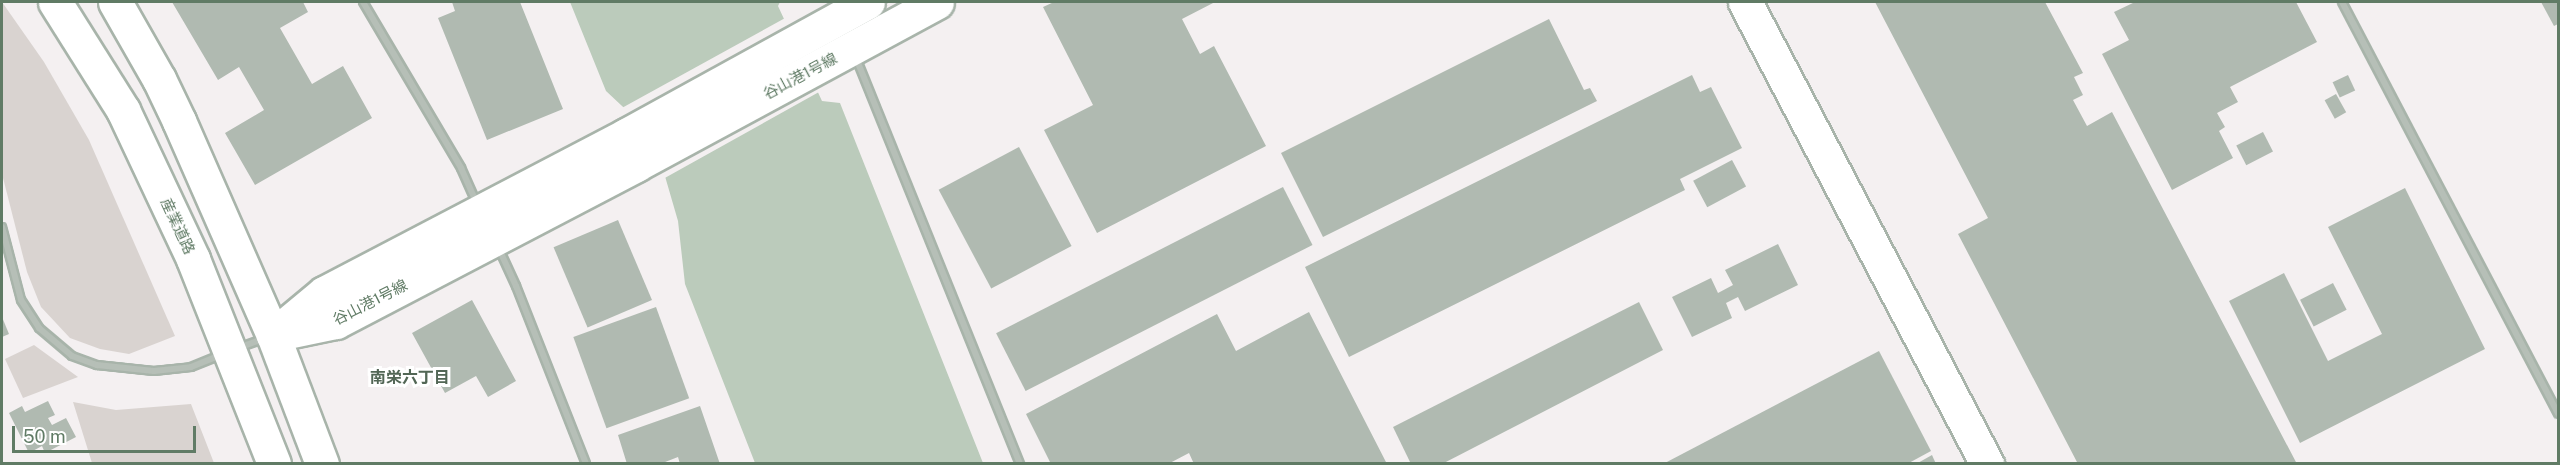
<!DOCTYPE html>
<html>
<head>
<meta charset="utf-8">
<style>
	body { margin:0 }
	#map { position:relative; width:2560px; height:465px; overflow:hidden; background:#f4f0f1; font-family:"Public Sans","Noto Sans JP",sans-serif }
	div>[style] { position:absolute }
	.green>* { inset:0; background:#d9d3d0 }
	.water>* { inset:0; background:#bbcbbb }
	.pier>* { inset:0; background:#f4f0f1 }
	.building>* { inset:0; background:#b0bab1; transform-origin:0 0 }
	.roads { filter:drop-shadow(2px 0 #a8b4aa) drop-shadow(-2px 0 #a8b4aa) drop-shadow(0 2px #a8b4aa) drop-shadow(0 -2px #a8b4aa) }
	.street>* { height:6px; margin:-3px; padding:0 3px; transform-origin:3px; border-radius:3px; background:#b6bfb7 }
	.secondary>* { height:33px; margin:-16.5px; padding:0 16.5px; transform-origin:16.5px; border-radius:16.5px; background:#fff }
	span { translate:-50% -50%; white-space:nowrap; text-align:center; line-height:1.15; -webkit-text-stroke:6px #fff; paint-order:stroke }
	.street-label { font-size:15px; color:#607b65 }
	.neighbourhood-label { font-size:16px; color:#526655; font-weight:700 }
	.frame { position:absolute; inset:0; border:3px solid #607b65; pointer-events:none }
	.scale { position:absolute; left:12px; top:426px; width:184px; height:27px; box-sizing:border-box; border:3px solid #607b65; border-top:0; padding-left:8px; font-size:18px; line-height:21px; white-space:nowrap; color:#607b65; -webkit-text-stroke:4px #fff; paint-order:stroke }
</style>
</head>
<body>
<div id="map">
	<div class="green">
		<i style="clip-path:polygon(2px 2px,44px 62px,89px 140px,175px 336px,129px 354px,100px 349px,70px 338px,41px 307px,27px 272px,2px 174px)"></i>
		<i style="clip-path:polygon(34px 345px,78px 377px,23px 398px,5px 359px)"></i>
		<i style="clip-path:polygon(73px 402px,116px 410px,191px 404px,214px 463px,92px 463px)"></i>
	</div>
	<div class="water">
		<i style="clip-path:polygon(570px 2px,780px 2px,778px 6px,822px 101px,840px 103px,983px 463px,755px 463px,685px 284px,678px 221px,653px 135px,606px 91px)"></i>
	</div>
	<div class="pier">
		<i style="clip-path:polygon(787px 17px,819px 92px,663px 179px,650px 136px,620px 109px)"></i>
	</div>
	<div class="building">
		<i style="clip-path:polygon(172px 2px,303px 2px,308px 12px,280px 28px,312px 84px,343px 66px,372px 118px,255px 185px,225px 133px,264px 110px,239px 67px,218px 80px)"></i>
		<i style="clip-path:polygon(452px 2px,520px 2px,563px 109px,487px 140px,438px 18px,455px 11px)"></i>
		<i style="clip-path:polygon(1054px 2px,1215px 2px,1182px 19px,1200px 54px,1214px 46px,1266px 146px,1097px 233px,1044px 130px,1093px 105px,1043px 7px)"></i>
		<i style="clip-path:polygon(1875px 2px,2045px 2px,2083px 73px,2074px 77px,2083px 95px,2073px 100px,2087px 126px,2112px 112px,2297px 464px,2078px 464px,1958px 234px,1988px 218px)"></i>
		<i style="clip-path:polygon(2135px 2px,2296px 2px,2317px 42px,2230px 87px,2238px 102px,2217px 113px,2225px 127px,2219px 131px,2233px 158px,2172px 190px,2102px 54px,2129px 40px,2114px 12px)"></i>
		<i style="clip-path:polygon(2541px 2px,2558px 2px,2558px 24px,2554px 26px)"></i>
		<i style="clip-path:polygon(1549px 19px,1584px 90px,1590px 88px,1597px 101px,1323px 237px,1281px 153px)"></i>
		<i style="clip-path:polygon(1692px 75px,1700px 92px,1711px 87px,1742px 148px,1680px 179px,1685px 190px,1349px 357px,1305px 267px)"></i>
		<i style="left:2348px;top:75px;width:17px;height:17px;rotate:65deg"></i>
		<i style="left:2336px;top:94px;width:21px;height:13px;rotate:61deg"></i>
		<i style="left:2263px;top:132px;width:22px;height:30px;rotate:63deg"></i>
		<i style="left:1019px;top:147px;width:112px;height:91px;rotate:62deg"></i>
		<i style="left:1732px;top:160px;width:30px;height:44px;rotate:62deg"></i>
		<i style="left:1283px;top:187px;width:65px;height:322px;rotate:63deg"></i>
		<i style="clip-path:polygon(2405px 188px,2485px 349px,2300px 443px,2229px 301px,2284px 273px,2328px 361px,2382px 334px,2328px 227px)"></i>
		<i style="left:618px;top:220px;width:87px;height:70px;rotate:67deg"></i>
		<i style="clip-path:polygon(1778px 244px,1798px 285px,1745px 311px,1738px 297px,1726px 303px,1732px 318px,1692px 337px,1672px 297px,1711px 278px,1718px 293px,1733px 285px,1725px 270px)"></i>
		<i style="left:2333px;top:283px;width:30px;height:37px;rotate:63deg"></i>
		<i style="clip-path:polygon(472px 300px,516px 381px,488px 397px,476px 376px,445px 393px,412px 333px)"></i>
		<i style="clip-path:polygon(1639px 302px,1663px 350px,1442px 464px,1411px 464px,1393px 427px)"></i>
		<i style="left:656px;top:307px;width:97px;height:88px;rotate:70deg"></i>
		<i style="clip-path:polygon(1309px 312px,1387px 464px,1194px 464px,1189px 453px,1168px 464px,1051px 464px,1026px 414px,1217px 314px,1236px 351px)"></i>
		<i style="clip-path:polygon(2px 317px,9px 334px,2px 337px)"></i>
		<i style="clip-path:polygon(1879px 351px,1931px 451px,1907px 464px,1663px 464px)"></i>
		<i style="clip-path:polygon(48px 401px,55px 415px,48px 418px,52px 425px,66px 418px,76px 437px,45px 453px,42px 446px,29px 453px,9px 413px,22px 406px,25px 412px)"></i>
		<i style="clip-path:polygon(700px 406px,720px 464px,680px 464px,678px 457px,660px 464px,627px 464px,618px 435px)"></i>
		<i style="clip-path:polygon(1932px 455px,1936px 464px,1916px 464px)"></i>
	</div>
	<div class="roads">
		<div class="street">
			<i style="left:363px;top:2px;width:193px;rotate:59.4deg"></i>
			<i style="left:461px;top:168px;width:37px;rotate:66deg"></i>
			<i style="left:2342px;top:2px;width:465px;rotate:62.3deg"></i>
			<i style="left:856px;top:58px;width:438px;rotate:68deg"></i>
			<i style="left:2px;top:227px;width:75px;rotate:75.4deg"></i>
			<i style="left:21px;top:300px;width:33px;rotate:57deg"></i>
			<i style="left:39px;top:328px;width:43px;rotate:40.3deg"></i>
			<i style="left:72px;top:356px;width:27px;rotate:20deg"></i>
			<i style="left:97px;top:365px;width:57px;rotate:6deg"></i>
			<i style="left:154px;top:371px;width:37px;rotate:-6deg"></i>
			<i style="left:191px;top:367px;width:31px;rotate:-22deg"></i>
			<i style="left:499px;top:249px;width:41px;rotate:65.3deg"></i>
			<i style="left:516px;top:286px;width:191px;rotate:68.5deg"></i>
			<i style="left:238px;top:348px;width:29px;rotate:-20deg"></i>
		</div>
		<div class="secondary">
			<i style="left:55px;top:2px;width:128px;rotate:57.8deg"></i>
			<i style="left:123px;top:110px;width:165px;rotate:64.8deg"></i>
			<i style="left:193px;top:259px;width:220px;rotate:68.4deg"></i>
			<i style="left:115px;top:2px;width:89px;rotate:60.3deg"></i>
			<i style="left:159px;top:79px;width:47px;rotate:64.5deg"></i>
			<i style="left:179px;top:121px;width:234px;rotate:66.3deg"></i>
			<i style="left:273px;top:335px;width:138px;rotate:69.2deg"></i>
			<i style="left:1745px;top:2px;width:522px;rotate:62.35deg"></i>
			<i style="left:277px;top:332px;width:61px;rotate:-39.7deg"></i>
			<i style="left:324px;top:293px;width:341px;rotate:-27.6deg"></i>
			<i style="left:626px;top:135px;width:276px;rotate:-28.8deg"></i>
			<i style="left:273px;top:335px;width:64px;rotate:-11.7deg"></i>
			<i style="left:336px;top:322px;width:339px;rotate:-27.6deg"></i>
			<i style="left:636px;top:165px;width:342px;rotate:-28.4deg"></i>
		</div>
	</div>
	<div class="street-label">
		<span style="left:800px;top:76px;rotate:-28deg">谷山港1号線</span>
		<span style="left:178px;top:226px;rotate:65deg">産業道路</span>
		<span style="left:370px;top:302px;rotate:-27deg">谷山港1号線</span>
	</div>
	<div class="neighbourhood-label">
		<span style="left:410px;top:378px">南栄六丁目</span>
	</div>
	<div class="frame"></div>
	<div class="scale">50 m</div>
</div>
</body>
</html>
